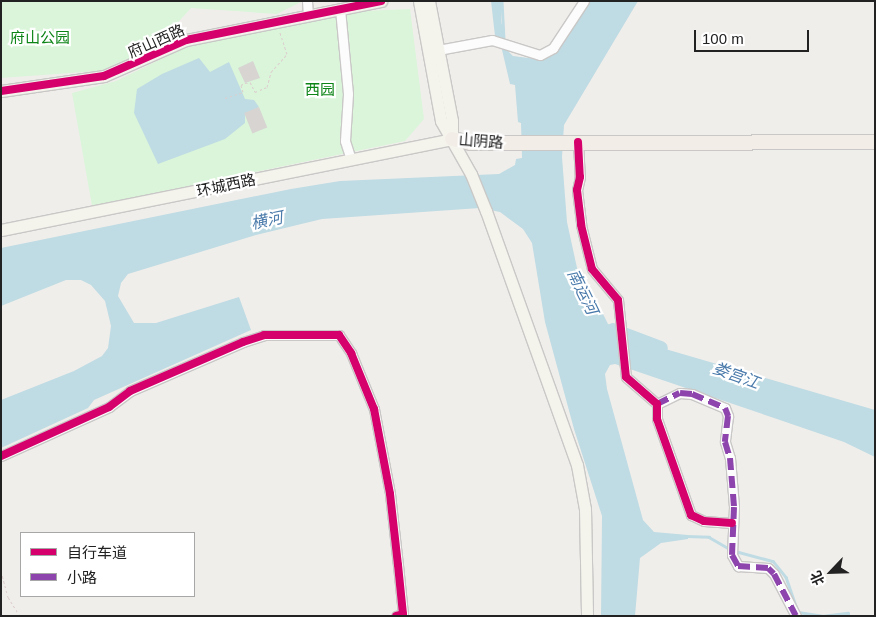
<!DOCTYPE html>
<html>
<head>
<meta charset="utf-8">
<style>
	body { margin:0 }
	#map { position:relative; width:876px; height:617px; overflow:hidden; background:#f0eeeb; font-family:Arial,"Noto Sans SC",sans-serif }
	div>[style] { position:absolute }
	.park>* { inset:0; background:#daf5da }
	.water>* { inset:0; background:#bfdbe3 }
	.stream>* { height:2.5px; margin:-1.25px; padding:0 1.25px; transform-origin:1.25px; border-radius:1.25px; background:#bfdbe3 }
	.river>* { height:14px; margin:-7px; padding:0 7px; transform-origin:7px; border-radius:7px; background:#bfdbe3 }
	.building>* { inset:0; background:#d7d4d2; transform-origin:0 0 }
	.path>* { height:1px; margin-top:-0.5px; transform-origin:0; background:repeating-linear-gradient(90deg,#dccecd 0 2.5px,transparent 0 5px) }
	.roads { filter:drop-shadow(1px 0 #c9c8c7) drop-shadow(-1px 0 #c9c8c7) drop-shadow(0 1px #c9c8c7) drop-shadow(0 -1px #c9c8c7) }
	.street>* { height:9px; margin:-4.5px; padding:0 4.5px; transform-origin:4.5px; border-radius:4.5px; background:#fdfcfc }
	.secondary>* { height:11px; margin:-5.5px; padding:0 5.5px; transform-origin:5.5px; border-radius:5.5px; background:#f4f4ed }
	.primary>* { height:14px; margin:-7px; padding:0 7px; transform-origin:7px; border-radius:7px; background:#f3ede7 }
	.quiet>* { height:6px; margin-top:-3px; transform-origin:0; background:repeating-linear-gradient(90deg,#8e44ad 0 12px,transparent 0 18px) }
	.cycleway>* { height:8px; margin:-4px; padding:0 4px; transform-origin:4px; border-radius:4px; background:#d6006c }
	span { translate:-50% -50%; white-space:nowrap; text-align:center; line-height:1.15; -webkit-text-stroke:4.5px #fff; paint-order:stroke }
	.park-label { font-size:15px; color:#0c8416 }
	.street-label { font-size:15px; color:#222 }
	.water-label { font-size:16px; color:#4a7aab; font-style:italic }
	.frame { position:absolute; inset:0; border:2px solid #222; pointer-events:none }
	.legend { position:absolute; left:20px; top:532px; width:175px; height:65px; box-sizing:border-box; background:#fff; border:1px solid #a7a7a7; margin:0; padding:6px 9px; list-style:none; font-size:15px; color:#222 }
	.legend li { display:flex; align-items:center; gap:10px; height:25px }
	.legend b { width:25px; border:1px solid #a7a7a7 }
	.north { position:absolute; left:806px; top:547px; width:50px; height:50px; -webkit-text-stroke:4px #fff; paint-order:stroke; rotate:246deg; font-size:14px; font-weight:700; line-height:20px; text-align:center; color:#222 }
	.north::after { content:''; display:block; margin:auto; width:18px; height:22px; background:#222; clip-path:polygon(50% 0,100% 100%,50% 72%,0 100%) }
	.scale { position:absolute; left:694px; top:30px; width:115px; height:22px; box-sizing:border-box; border:2px solid #222; border-top:0; padding-left:6px; font-size:15px; line-height:18px; white-space:nowrap; color:#222; -webkit-text-stroke:4px #fff; paint-order:stroke }
</style>
</head>
<body>
<div id="map">
	<div class="park">
		<i style="clip-path:polygon(1px 1px,301px 1px,301px 2px,277px 14px,191px 8px,164px 38px,112px 70px,1px 78px)"></i>
		<i style="clip-path:polygon(410px 9px,424px 119px,405px 141px,92px 206px,72px 93px,116px 81px,186px 47px,364px 11px)"></i>
	</div>
	<div class="water">
		<i style="clip-path:polygon(491px 1px,501px 1px,501px 21px,508px 51px,513px 56px,536px 59px,544px 57px,587px 1px,638px 1px,564px 125px,562px 157px,567px 222px,579px 277px,595px 298px,608px 324px,630px 334px,631px 339px,875px 410px,875px 457px,844px 442px,774px 418px,615px 364px,610px 365px,605px 374px,607px 389px,643px 520px,654px 532px,688px 535px,688px 539px,661px 543px,640px 558px,635px 616px,601px 616px,602px 516px,574px 429px,545px 322px,532px 243px,523px 229px,500px 212px,480px 208px,322px 219px,256px 235px,128px 274px,121px 283px,118px 296px,134px 323px,156px 323px,239px 297px,251px 330px,94px 400px,88px 408px,1px 448px,1px 400px,74px 371px,102px 356px,108px 348px,111px 326px,105px 301px,91px 285px,81px 280px,66px 280px,1px 306px,1px 248px,291px 189px,340px 181px,499px 174px,515px 165px,516px 159px,522px 158px,521px 123px,518px 122px,515px 85px,510px 84px,499px 37px,495px 36px)"></i>
		<i style="clip-path:polygon(199px 58px,210px 72px,229px 62px,245px 99px,254px 100px,259px 107px,245px 114px,245px 123px,225px 139px,158px 164px,134px 113px,137px 89px,162px 74px)"></i>
	</div>
	<div class="stream">
		<i style="left:502px;top:1px;width:36px;rotate:87deg"></i>
		<i style="left:686px;top:536px;width:23px;rotate:2deg"></i>
		<i style="left:709px;top:537px;width:24px;rotate:30deg"></i>
		<i style="left:735px;top:551px;width:39px;rotate:15deg"></i>
		<i style="left:773px;top:561px;width:21px;rotate:51deg"></i>
		<i style="left:786px;top:577px;width:37px;rotate:71deg"></i>
		<i style="left:798px;top:612px;width:24px;rotate:9deg"></i>
		<i style="left:822px;top:616px;width:26px;rotate:-7deg"></i>
		<i style="left:848px;top:613px;width:3px;rotate:72deg"></i>
	</div>
	<div class="river">
		<i style="left:613px;top:330px;width:51px;rotate:20.6deg"></i>
	</div>
	<div class="building">
		<i style="clip-path:polygon(253px 61px,260px 78px,245px 83px,238px 68px)"></i>
		<i style="left:259px;top:107px;width:22px;height:16px;rotate:68deg"></i>
	</div>
	<div class="path">
		<i style="left:225px;top:98px;width:19px;rotate:-18deg"></i>
		<i style="left:243px;top:92px;width:7px;rotate:-106deg"></i>
		<i style="left:241px;top:85px;width:4px;rotate:-27deg"></i>
		<i style="left:245px;top:83px;width:5px;rotate:-11deg"></i>
		<i style="left:250px;top:82px;width:11px;rotate:63deg"></i>
		<i style="left:255px;top:92px;width:13px;rotate:-23deg"></i>
		<i style="left:267px;top:87px;width:16px;rotate:-75deg"></i>
		<i style="left:271px;top:72px;width:24px;rotate:-48deg"></i>
		<i style="left:287px;top:54px;width:23px;rotate:-108deg"></i>
		<i style="left:1px;top:571px;width:27px;rotate:75deg"></i>
		<i style="left:8px;top:597px;width:22px;rotate:58deg"></i>
	</div>
	<div class="roads">
		<div class="street">
			<i style="left:307px;top:1px;width:15px;rotate:86deg"></i>
			<i style="left:340px;top:9px;width:85px;rotate:84.6deg"></i>
			<i style="left:348px;top:94px;width:47px;rotate:93.7deg"></i>
			<i style="left:345px;top:141px;width:20px;rotate:72deg"></i>
			<i style="left:438px;top:50px;width:55px;rotate:-10.5deg"></i>
			<i style="left:492px;top:40px;width:50px;rotate:17.4deg"></i>
			<i style="left:540px;top:55px;width:15px;rotate:-28deg"></i>
			<i style="left:553px;top:48px;width:56px;rotate:-56.6deg"></i>
			<i style="left:578px;top:142px;width:35px;rotate:87deg"></i>
			<i style="left:580px;top:177px;width:13px;rotate:103deg"></i>
			<i style="left:577px;top:190px;width:35px;rotate:83deg"></i>
			<i style="left:581px;top:225px;width:45px;rotate:76deg"></i>
			<i style="left:592px;top:269px;width:40px;rotate:50deg"></i>
			<i style="left:618px;top:300px;width:77px;rotate:84.1deg"></i>
			<i style="left:626px;top:377px;width:41px;rotate:41.1deg"></i>
			<i style="left:657px;top:404px;width:15px;rotate:90deg"></i>
			<i style="left:657px;top:419px;width:102px;rotate:70.5deg"></i>
			<i style="left:691px;top:515px;width:14px;rotate:25deg"></i>
			<i style="left:704px;top:521px;width:28px;rotate:4deg"></i>
			<i style="left:657px;top:404px;width:25px;rotate:-26deg"></i>
			<i style="left:680px;top:393px;width:12px;rotate:5deg"></i>
			<i style="left:692px;top:394px;width:36px;rotate:23deg"></i>
			<i style="left:725px;top:408px;width:9px;rotate:69deg"></i>
			<i style="left:728px;top:416px;width:26px;rotate:97deg"></i>
			<i style="left:725px;top:442px;width:17px;rotate:73deg"></i>
			<i style="left:730px;top:458px;width:49px;rotate:85.3deg"></i>
			<i style="left:734px;top:507px;width:48px;rotate:92.4deg"></i>
			<i style="left:732px;top:555px;width:13px;rotate:61deg"></i>
			<i style="left:738px;top:566px;width:30px;rotate:4deg"></i>
			<i style="left:768px;top:568px;width:8px;rotate:45deg"></i>
			<i style="left:774px;top:574px;width:47px;rotate:62.4deg"></i>
			<i style="left:1px;top:456px;width:119px;rotate:-24.4deg"></i>
			<i style="left:109px;top:407px;width:26px;rotate:-37deg"></i>
			<i style="left:130px;top:391px;width:123px;rotate:-23.4deg"></i>
			<i style="left:243px;top:342px;width:22px;rotate:-18deg"></i>
			<i style="left:264px;top:335px;width:75px"></i>
			<i style="left:339px;top:335px;width:22px;rotate:56deg"></i>
			<i style="left:351px;top:353px;width:61px;rotate:67.7deg"></i>
			<i style="left:374px;top:409px;width:86px;rotate:79.3deg"></i>
			<i style="left:390px;top:494px;width:71px;rotate:83.6deg"></i>
			<i style="left:398px;top:565px;width:49px;rotate:84.2deg"></i>
			<i style="left:403px;top:614px;width:7px;rotate:164deg"></i>
		</div>
		<div class="secondary">
			<i style="left:419px;top:1px;width:122px;rotate:79.6deg"></i>
			<i style="left:441px;top:121px;width:61px;rotate:60.5deg"></i>
			<i style="left:471px;top:174px;width:40px;rotate:68deg"></i>
			<i style="left:486px;top:211px;width:270px;rotate:70.3deg"></i>
			<i style="left:577px;top:465px;width:45px;rotate:79.7deg"></i>
			<i style="left:585px;top:509px;width:107px;rotate:88.9deg"></i>
			<i style="left:429px;top:1px;width:122px;rotate:79.1deg"></i>
			<i style="left:452px;top:121px;width:16px;rotate:90deg"></i>
			<i style="left:1px;top:91px;width:104px;rotate:-8.3deg"></i>
			<i style="left:104px;top:76px;width:90px;rotate:-23.7deg"></i>
			<i style="left:186px;top:40px;width:199px;rotate:-11.3deg"></i>
			<i style="left:1px;top:230px;width:460px;rotate:-11.4deg"></i>
		</div>
		<div class="primary">
			<i style="left:452px;top:139px;width:19px;rotate:12deg"></i>
			<i style="left:471px;top:143px;width:404px;rotate:-0.1deg"></i>
		</div>
	</div>
	<div class="quiet">
		<i style="left:657px;top:404px;width:25px;rotate:-26deg"></i>
		<i style="left:680px;top:393px;width:12px;rotate:5deg"></i>
		<i style="left:692px;top:394px;width:36px;rotate:23deg"></i>
		<i style="left:725px;top:408px;width:9px;rotate:69deg"></i>
		<i style="left:728px;top:416px;width:26px;rotate:97deg"></i>
		<i style="left:725px;top:442px;width:17px;rotate:73deg"></i>
		<i style="left:730px;top:458px;width:49px;rotate:85.3deg"></i>
		<i style="left:734px;top:507px;width:48px;rotate:92.4deg"></i>
		<i style="left:732px;top:555px;width:13px;rotate:61deg"></i>
		<i style="left:738px;top:566px;width:30px;rotate:4deg"></i>
		<i style="left:768px;top:568px;width:8px;rotate:45deg"></i>
		<i style="left:774px;top:574px;width:47px;rotate:62.4deg"></i>
	</div>
	<div class="cycleway">
		<i style="left:1px;top:91px;width:104px;rotate:-8.3deg"></i>
		<i style="left:104px;top:76px;width:90px;rotate:-23.7deg"></i>
		<i style="left:186px;top:40px;width:199px;rotate:-11.3deg"></i>
		<i style="left:578px;top:142px;width:35px;rotate:87deg"></i>
		<i style="left:580px;top:177px;width:13px;rotate:103deg"></i>
		<i style="left:577px;top:190px;width:35px;rotate:83deg"></i>
		<i style="left:581px;top:225px;width:45px;rotate:76deg"></i>
		<i style="left:592px;top:269px;width:40px;rotate:50deg"></i>
		<i style="left:618px;top:300px;width:77px;rotate:84.1deg"></i>
		<i style="left:626px;top:377px;width:41px;rotate:41.1deg"></i>
		<i style="left:657px;top:404px;width:15px;rotate:90deg"></i>
		<i style="left:657px;top:419px;width:102px;rotate:70.5deg"></i>
		<i style="left:691px;top:515px;width:14px;rotate:25deg"></i>
		<i style="left:704px;top:521px;width:28px;rotate:4deg"></i>
		<i style="left:1px;top:456px;width:119px;rotate:-24.4deg"></i>
		<i style="left:109px;top:407px;width:26px;rotate:-37deg"></i>
		<i style="left:130px;top:391px;width:123px;rotate:-23.4deg"></i>
		<i style="left:243px;top:342px;width:22px;rotate:-18deg"></i>
		<i style="left:264px;top:335px;width:75px"></i>
		<i style="left:339px;top:335px;width:22px;rotate:56deg"></i>
		<i style="left:351px;top:353px;width:61px;rotate:67.7deg"></i>
		<i style="left:374px;top:409px;width:86px;rotate:79.3deg"></i>
		<i style="left:390px;top:494px;width:71px;rotate:83.6deg"></i>
		<i style="left:398px;top:565px;width:49px;rotate:84.2deg"></i>
		<i style="left:403px;top:614px;width:7px;rotate:164deg"></i>
	</div>
	<div class="park-label">
		<span style="left:40px;top:38px">府山公园</span>
		<span style="left:320px;top:90px">西园</span>
	</div>
	<div class="street-label">
		<span style="left:156px;top:41px;rotate:-24deg">府山西路</span>
		<span style="left:481px;top:141px;rotate:4deg">山阴路</span>
		<span style="left:226px;top:185px;rotate:-12deg">环城西路</span>
	</div>
	<div class="water-label">
		<span style="left:267px;top:221px;rotate:-12deg">横河</span>
		<span style="left:582px;top:292px;rotate:64deg">南运河</span>
		<span style="left:736px;top:376px;rotate:20deg">娄宫江</span>
	</div>
	<div class="frame"></div>
	<ul class="legend">
	<li><b style="height:6px;background:#d6006c"></b>自行车道</li>
	<li><b style="height:6px;background:#8e44ad"></b>小路</li>
	</ul>
	<div class="north">北</div>
	<div class="scale">100 m</div>
</div>
</body>
</html>
